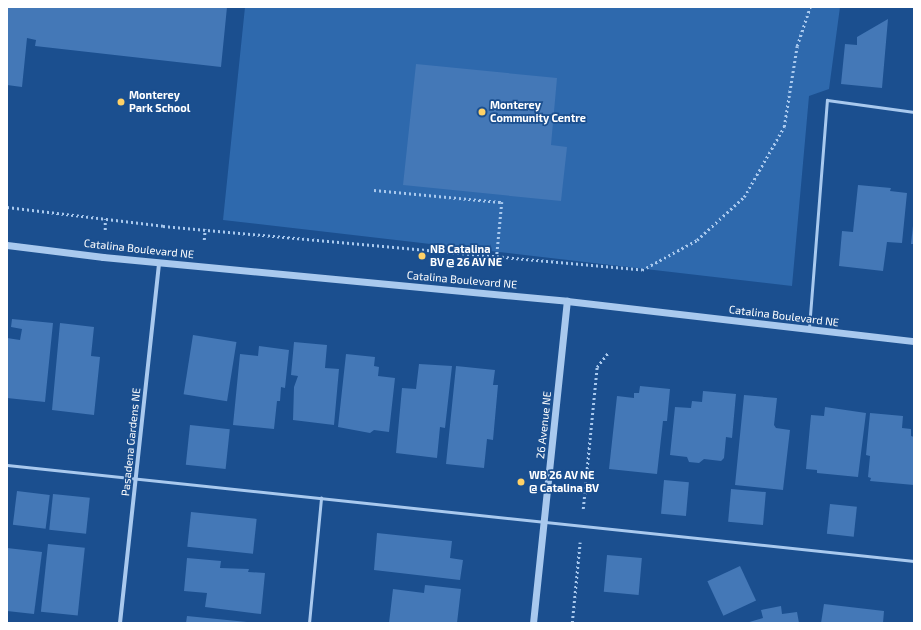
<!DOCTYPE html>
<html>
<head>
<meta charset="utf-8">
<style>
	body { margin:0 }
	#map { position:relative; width:921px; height:630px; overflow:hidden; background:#1b4f8f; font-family:"Exo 2",sans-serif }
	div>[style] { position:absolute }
	.green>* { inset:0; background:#2e69ad }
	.building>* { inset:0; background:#4478b7; transform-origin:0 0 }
	.path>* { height:2.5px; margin-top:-1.25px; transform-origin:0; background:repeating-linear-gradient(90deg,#a9c9ee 0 2px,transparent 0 5px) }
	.service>* { height:3px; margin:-1.5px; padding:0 1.5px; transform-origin:1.5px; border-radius:1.5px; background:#a9c9ee }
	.minor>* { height:4px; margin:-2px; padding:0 2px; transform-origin:2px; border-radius:2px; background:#a9c9ee }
	.tertiary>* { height:7px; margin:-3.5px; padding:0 3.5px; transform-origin:3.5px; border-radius:3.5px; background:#a9c9ee }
	.dots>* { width:11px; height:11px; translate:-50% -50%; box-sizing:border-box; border:2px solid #1b4f8f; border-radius:50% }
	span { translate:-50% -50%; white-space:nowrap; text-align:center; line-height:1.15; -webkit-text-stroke:3.5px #1b4f8f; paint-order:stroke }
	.poi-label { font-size:11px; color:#fff; font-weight:700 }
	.left { translate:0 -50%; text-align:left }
	.street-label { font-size:11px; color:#fff }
	.frame { position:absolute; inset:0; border:8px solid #fff; pointer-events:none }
</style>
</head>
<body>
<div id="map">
	<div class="green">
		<i style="clip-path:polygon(245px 7px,840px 7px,829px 89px,809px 96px,792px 286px,223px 220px)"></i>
	</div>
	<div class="building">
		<i style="clip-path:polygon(7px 7px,227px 7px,221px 67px,35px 46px,36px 40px,27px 38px,22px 87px,7px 85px)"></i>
		<i style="clip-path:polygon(888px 19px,882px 88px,841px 84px,845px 44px,857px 45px,857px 37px)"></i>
		<i style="clip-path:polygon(416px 64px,557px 78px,551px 145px,567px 147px,561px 201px,403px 185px)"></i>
		<i style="clip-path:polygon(858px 185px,891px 188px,890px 191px,907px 193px,902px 243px,887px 242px,883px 271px,839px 266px,842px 231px,853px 232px)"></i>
		<i style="clip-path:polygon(913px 226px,914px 226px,914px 244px,911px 244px)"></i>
		<i style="clip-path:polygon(12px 319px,53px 323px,45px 402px,7px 398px,7px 338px,20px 340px,22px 329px,11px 327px)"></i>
		<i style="clip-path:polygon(60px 323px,94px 327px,91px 356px,100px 357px,94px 415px,52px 410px)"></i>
		<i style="left:193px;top:335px;width:44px;height:60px;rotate:9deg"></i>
		<i style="clip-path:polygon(294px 342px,327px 345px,325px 368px,339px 369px,334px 425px,293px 420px,294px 387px,298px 376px,291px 375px)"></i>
		<i style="clip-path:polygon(259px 346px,289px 350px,285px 388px,281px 387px,280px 401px,277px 401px,274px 429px,233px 425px,240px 354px,258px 356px)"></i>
		<i style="clip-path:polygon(346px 354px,375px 357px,374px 366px,379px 367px,378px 376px,395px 378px,389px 432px,374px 430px,370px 433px,338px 427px)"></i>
		<i style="clip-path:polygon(419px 364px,452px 366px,445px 428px,440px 427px,437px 458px,396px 453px,402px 388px,416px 389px)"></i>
		<i style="clip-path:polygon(456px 366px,495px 370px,493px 385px,498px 385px,493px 440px,487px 439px,484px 468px,446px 464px)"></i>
		<i style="clip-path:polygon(640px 386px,670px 389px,667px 421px,663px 421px,657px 474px,609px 469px,617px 396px,634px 398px,634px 393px,639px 393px)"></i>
		<i style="clip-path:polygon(703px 391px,736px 394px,732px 438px,726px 437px,724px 458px,721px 461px,704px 459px,699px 463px,689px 462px,687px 457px,670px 455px,675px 407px,691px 408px,692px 401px,702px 402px)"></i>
		<i style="clip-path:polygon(744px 395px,777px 398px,774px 425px,776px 428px,790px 430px,783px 490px,735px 485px)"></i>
		<i style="clip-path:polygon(825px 407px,866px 413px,858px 477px,817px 473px,817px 470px,806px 469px,811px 415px,824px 416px)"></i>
		<i style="clip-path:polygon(870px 413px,903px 416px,902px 428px,911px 429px,911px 436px,914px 437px,914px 485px,870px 481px,871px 478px,868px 477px,870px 456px,866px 455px)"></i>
		<i style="left:190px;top:425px;width:40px;height:40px;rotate:6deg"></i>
		<i style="left:664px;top:480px;width:25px;height:34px;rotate:5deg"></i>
		<i style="left:731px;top:489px;width:35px;height:33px;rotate:5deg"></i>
		<i style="left:17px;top:491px;width:33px;height:34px;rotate:7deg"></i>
		<i style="left:53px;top:494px;width:37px;height:36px;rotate:6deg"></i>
		<i style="left:830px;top:504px;width:27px;height:30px;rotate:6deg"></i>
		<i style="left:191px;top:512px;width:66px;height:35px;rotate:6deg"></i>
		<i style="clip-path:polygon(377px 533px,452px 541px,450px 558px,463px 560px,460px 580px,374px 570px)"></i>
		<i style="left:48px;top:544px;width:37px;height:68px;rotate:6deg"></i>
		<i style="clip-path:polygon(7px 548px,42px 552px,34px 614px,7px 611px)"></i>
		<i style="left:607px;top:555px;width:35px;height:37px;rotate:5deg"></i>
		<i style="clip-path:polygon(187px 558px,221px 561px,220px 568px,249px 569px,248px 572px,265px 573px,261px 614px,205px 607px,207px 593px,184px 591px)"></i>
		<i style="left:740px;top:566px;width:38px;height:36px;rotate:65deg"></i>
		<i style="clip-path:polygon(425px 585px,461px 589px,457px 623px,389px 623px,393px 589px,424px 593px)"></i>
		<i style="clip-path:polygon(824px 604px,884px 611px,883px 623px,821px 623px)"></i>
		<i style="clip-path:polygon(781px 606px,782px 614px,797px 612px,799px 623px,746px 623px,763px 618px,761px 610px)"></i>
		<i style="clip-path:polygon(187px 616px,247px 622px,247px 623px,186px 623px)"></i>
	</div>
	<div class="path">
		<i style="left:374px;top:190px;width:129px;rotate:5.4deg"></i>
		<i style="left:502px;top:202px;width:53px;rotate:95.4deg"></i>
		<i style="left:7px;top:207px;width:157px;rotate:6.9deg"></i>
		<i style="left:163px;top:226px;width:481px;rotate:5.2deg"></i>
		<i style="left:642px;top:270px;width:63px;rotate:-28.6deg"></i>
		<i style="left:697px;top:240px;width:64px;rotate:-42.5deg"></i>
		<i style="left:744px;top:197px;width:81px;rotate:-60.3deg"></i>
		<i style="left:784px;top:127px;width:82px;rotate:-80.9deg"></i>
		<i style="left:797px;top:46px;width:41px;rotate:-71.6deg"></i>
		<i style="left:105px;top:230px;width:11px;rotate:-90deg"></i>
		<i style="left:204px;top:240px;width:11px;rotate:-85deg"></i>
		<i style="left:583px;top:509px;width:143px;rotate:-84.4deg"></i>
		<i style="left:597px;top:367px;width:18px;rotate:-52deg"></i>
		<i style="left:572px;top:623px;width:81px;rotate:-84.4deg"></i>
	</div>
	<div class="service">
		<i style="left:809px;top:328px;width:229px;rotate:-85.5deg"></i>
		<i style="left:827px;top:100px;width:88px;rotate:7.9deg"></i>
		<i style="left:7px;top:465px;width:912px;rotate:6.04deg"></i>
		<i style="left:309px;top:623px;width:126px;rotate:-84.5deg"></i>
	</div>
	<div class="minor">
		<i style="left:120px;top:623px;width:363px;rotate:-83.8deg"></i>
	</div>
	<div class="tertiary">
		<i style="left:7px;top:245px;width:97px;rotate:7.1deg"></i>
		<i style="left:103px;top:257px;width:466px;rotate:5.4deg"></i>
		<i style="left:567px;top:301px;width:349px;rotate:6.6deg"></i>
		<i style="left:533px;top:623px;width:324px;rotate:-84deg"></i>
	</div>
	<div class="dots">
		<i style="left:121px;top:102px;background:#ffd166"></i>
		<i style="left:482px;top:112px;background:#ffd166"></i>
		<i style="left:422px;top:256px;background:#ffd166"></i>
		<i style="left:521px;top:482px;background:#ffd166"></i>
	</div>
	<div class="poi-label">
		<span class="left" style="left:129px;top:102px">Monterey<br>Park School</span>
		<span class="left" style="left:490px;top:112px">Monterey<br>Community Centre</span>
		<span class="left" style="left:430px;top:256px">NB Catalina<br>BV @ 26 AV NE</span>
		<span class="left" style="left:529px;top:482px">WB 26 AV NE<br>@ Catalina BV</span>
	</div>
	<div class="street-label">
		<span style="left:139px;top:249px;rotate:6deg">Catalina Boulevard NE</span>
		<span style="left:462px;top:280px;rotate:5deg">Catalina Boulevard NE</span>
		<span style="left:784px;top:316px;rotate:7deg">Catalina Boulevard NE</span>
		<span style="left:544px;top:425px;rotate:-84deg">26 Avenue NE</span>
		<span style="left:131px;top:442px;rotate:-84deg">Pasadena Gardens NE</span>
	</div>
	<div class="frame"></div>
</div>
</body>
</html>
